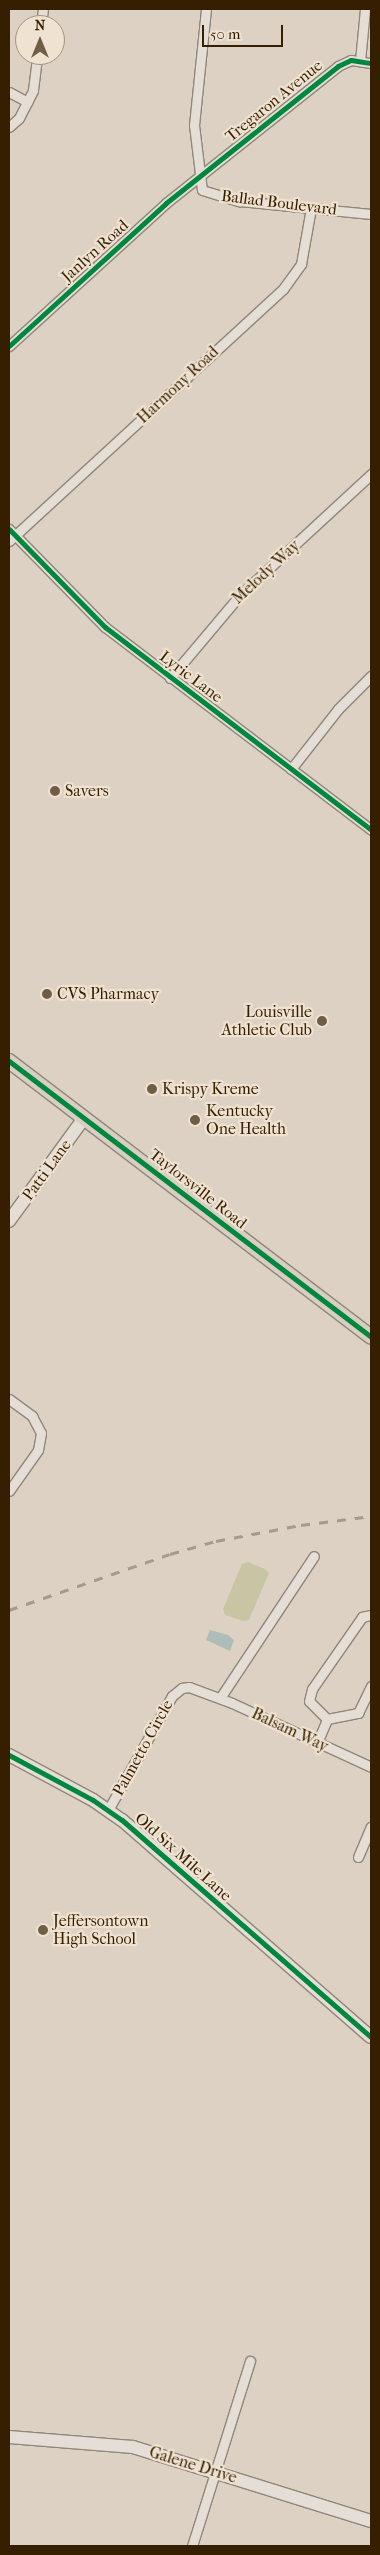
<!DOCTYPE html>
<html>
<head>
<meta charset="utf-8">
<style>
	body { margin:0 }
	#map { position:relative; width:380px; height:2555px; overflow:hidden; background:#dcd1c2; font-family:"IM FELL French Canon",serif }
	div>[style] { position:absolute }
	.green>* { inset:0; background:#c8c5a5 }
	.water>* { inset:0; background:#adbeba }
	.roads { filter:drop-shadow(1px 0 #90867a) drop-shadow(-1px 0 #90867a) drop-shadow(0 1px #90867a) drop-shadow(0 -1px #90867a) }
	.street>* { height:9px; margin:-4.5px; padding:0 4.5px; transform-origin:4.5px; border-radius:4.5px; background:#e4ded6 }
	.secondary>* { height:12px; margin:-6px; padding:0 6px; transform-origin:6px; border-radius:6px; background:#e4ded6 }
	.primary>* { height:14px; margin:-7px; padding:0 7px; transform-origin:7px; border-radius:7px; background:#d8cec2 }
	.rail>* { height:3px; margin-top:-1.5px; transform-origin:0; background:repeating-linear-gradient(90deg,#a29b92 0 9px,transparent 0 18px) }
	.cycleway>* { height:5px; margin:-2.5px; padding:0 2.5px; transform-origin:2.5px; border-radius:2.5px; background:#00873e }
	.dots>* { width:14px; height:14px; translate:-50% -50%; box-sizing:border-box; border:2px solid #efe2d0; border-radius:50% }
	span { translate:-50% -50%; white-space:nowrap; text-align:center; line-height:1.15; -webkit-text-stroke:4.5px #efe2d0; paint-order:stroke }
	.street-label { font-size:16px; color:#361e01 }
	.poi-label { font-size:16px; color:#361e01 }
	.left { translate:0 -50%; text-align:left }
	.right { translate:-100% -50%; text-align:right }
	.frame { position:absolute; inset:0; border:10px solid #361e01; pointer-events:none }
	.north { position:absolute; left:15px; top:15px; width:50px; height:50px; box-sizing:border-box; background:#efe2d0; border:1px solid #a5947d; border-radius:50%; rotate:0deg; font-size:14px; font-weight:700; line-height:20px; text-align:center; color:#361e01 }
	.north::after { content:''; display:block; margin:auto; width:18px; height:22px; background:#705d45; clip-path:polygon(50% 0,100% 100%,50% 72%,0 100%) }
	.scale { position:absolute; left:202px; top:25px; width:81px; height:22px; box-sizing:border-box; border:2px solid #361e01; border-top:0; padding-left:6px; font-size:15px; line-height:18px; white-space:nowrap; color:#361e01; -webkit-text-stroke:4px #efe2d0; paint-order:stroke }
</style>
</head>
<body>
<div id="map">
	<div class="green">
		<i style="clip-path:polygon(248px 1562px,265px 1569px,269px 1573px,249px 1620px,243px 1621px,225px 1615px,223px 1609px,242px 1564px)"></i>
	</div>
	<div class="water">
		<i style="clip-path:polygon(210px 1630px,228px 1635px,234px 1640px,230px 1651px,206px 1640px)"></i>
	</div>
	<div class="roads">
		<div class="street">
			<i style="left:206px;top:9px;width:117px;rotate:95.9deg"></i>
			<i style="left:194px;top:125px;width:65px;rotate:83deg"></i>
			<i style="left:202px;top:190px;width:39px;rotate:17deg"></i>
			<i style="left:239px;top:201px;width:133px;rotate:5.6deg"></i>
			<i style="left:41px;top:25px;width:16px;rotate:-83deg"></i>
			<i style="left:360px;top:61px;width:52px;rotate:-84.5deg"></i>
			<i style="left:9px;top:92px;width:21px;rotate:28deg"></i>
			<i style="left:9px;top:127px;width:13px;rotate:-42deg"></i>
			<i style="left:19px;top:118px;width:31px;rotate:-63deg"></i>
			<i style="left:33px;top:90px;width:35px;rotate:-83deg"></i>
			<i style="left:9px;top:346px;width:212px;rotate:-42.3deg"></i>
			<i style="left:166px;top:203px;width:220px;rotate:-38.5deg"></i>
			<i style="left:338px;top:66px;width:14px;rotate:-25deg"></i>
			<i style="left:351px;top:60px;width:20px;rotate:9deg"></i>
			<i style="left:9px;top:529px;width:137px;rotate:45.6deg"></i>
			<i style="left:105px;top:627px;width:335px;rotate:37.3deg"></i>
			<i style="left:9px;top:541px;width:372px;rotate:-42.6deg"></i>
			<i style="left:283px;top:289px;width:31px;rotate:-54deg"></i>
			<i style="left:301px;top:264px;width:57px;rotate:-79.9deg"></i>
			<i style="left:170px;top:678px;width:107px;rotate:-49.9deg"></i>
			<i style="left:239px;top:596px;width:180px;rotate:-42.7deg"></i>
			<i style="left:291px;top:769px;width:76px;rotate:-51.9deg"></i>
			<i style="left:338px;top:709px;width:47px;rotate:-45deg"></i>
			<i style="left:9px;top:1399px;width:29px;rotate:36deg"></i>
			<i style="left:32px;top:1416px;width:19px;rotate:62deg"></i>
			<i style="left:41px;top:1433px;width:17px;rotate:100deg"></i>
			<i style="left:38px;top:1450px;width:50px;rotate:125.3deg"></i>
			<i style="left:220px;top:1698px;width:170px;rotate:-56.5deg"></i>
			<i style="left:327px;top:1719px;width:25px;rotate:-135deg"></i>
			<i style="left:309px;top:1701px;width:12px;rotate:-76deg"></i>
			<i style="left:312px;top:1689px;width:88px;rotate:-55.2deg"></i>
			<i style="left:362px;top:1617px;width:9px;rotate:-13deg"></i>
			<i style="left:327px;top:1719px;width:32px;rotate:-11deg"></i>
			<i style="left:358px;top:1713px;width:30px;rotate:-64deg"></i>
			<i style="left:317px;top:1743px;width:26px;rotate:-67deg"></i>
			<i style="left:108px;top:1810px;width:131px;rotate:-60.7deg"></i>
			<i style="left:172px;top:1696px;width:13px;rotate:-39deg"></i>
			<i style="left:182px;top:1688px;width:7px;rotate:-8deg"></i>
			<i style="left:189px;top:1687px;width:46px;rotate:20.4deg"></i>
			<i style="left:232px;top:1703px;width:153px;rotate:24.7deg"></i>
			<i style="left:358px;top:1857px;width:33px;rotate:-67deg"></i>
			<i style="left:192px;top:2546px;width:194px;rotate:-72.6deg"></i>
		</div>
		<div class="secondary">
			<i style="left:9px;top:1221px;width:127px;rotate:-53.9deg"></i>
			<i style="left:9px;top:1755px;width:95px;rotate:28.2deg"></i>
			<i style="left:93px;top:1800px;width:35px;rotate:35deg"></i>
			<i style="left:122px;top:1820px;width:330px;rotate:41.1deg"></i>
			<i style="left:9px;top:2437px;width:124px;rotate:4.6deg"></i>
			<i style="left:133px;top:2447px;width:249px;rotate:17.3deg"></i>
		</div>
		<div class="primary">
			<i style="left:9px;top:1061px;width:455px;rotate:37.3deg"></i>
		</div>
	</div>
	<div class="rail">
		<i style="left:9px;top:1610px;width:170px;rotate:-19.2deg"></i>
		<i style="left:170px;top:1554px;width:48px;rotate:-15.8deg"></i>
		<i style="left:216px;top:1541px;width:86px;rotate:-10.7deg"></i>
		<i style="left:301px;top:1525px;width:71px;rotate:-7.3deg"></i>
	</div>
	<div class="cycleway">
		<i style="left:9px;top:346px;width:212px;rotate:-42.3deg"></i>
		<i style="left:166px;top:203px;width:220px;rotate:-38.5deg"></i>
		<i style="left:338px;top:66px;width:14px;rotate:-25deg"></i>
		<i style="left:351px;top:60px;width:20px;rotate:9deg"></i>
		<i style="left:9px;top:529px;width:137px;rotate:45.6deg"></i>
		<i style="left:105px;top:627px;width:335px;rotate:37.3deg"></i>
		<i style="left:9px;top:1061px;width:455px;rotate:37.3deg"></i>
		<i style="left:9px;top:1755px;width:95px;rotate:28.2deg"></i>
		<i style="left:93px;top:1800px;width:35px;rotate:35deg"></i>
		<i style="left:122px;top:1820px;width:330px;rotate:41.1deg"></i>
	</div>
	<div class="dots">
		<i style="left:55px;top:791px;background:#705d45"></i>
		<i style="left:47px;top:994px;background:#705d45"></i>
		<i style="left:322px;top:1021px;background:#705d45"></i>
		<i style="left:152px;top:1089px;background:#705d45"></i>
		<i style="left:195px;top:1120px;background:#705d45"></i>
		<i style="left:43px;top:1930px;background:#705d45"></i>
	</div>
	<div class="street-label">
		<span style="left:274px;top:101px;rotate:-39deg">Tregaron Avenue</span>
		<span style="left:279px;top:203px;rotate:7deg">Ballad Boulevard</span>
		<span style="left:95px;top:251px;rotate:-42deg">Janlyn Road</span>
		<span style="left:178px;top:385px;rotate:-43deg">Harmony Road</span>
		<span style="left:266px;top:572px;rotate:-43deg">Melody Way</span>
		<span style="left:191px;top:677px;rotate:37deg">Lyric Lane</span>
		<span style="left:47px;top:1170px;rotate:-54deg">Patti Lane</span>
		<span style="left:198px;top:1189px;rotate:38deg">Taylorsville Road</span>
		<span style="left:290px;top:1730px;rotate:25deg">Balsam Way</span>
		<span style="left:143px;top:1748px;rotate:-61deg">Palmetto Circle</span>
		<span style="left:183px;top:1857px;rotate:42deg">Old Six Mile Lane</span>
		<span style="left:193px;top:2465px;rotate:17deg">Galene Drive</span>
	</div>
	<div class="poi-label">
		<span class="left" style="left:65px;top:791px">Savers</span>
		<span class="left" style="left:57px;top:994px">CVS Pharmacy</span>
		<span class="right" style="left:312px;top:1021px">Louisville<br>Athletic Club</span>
		<span class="left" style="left:162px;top:1089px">Krispy Kreme</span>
		<span class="left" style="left:206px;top:1120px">Kentucky<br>One Health</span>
		<span class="left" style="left:53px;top:1930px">Jeffersontown<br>High School</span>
	</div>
	<div class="frame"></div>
	<div class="north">N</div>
	<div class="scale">50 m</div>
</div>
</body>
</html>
